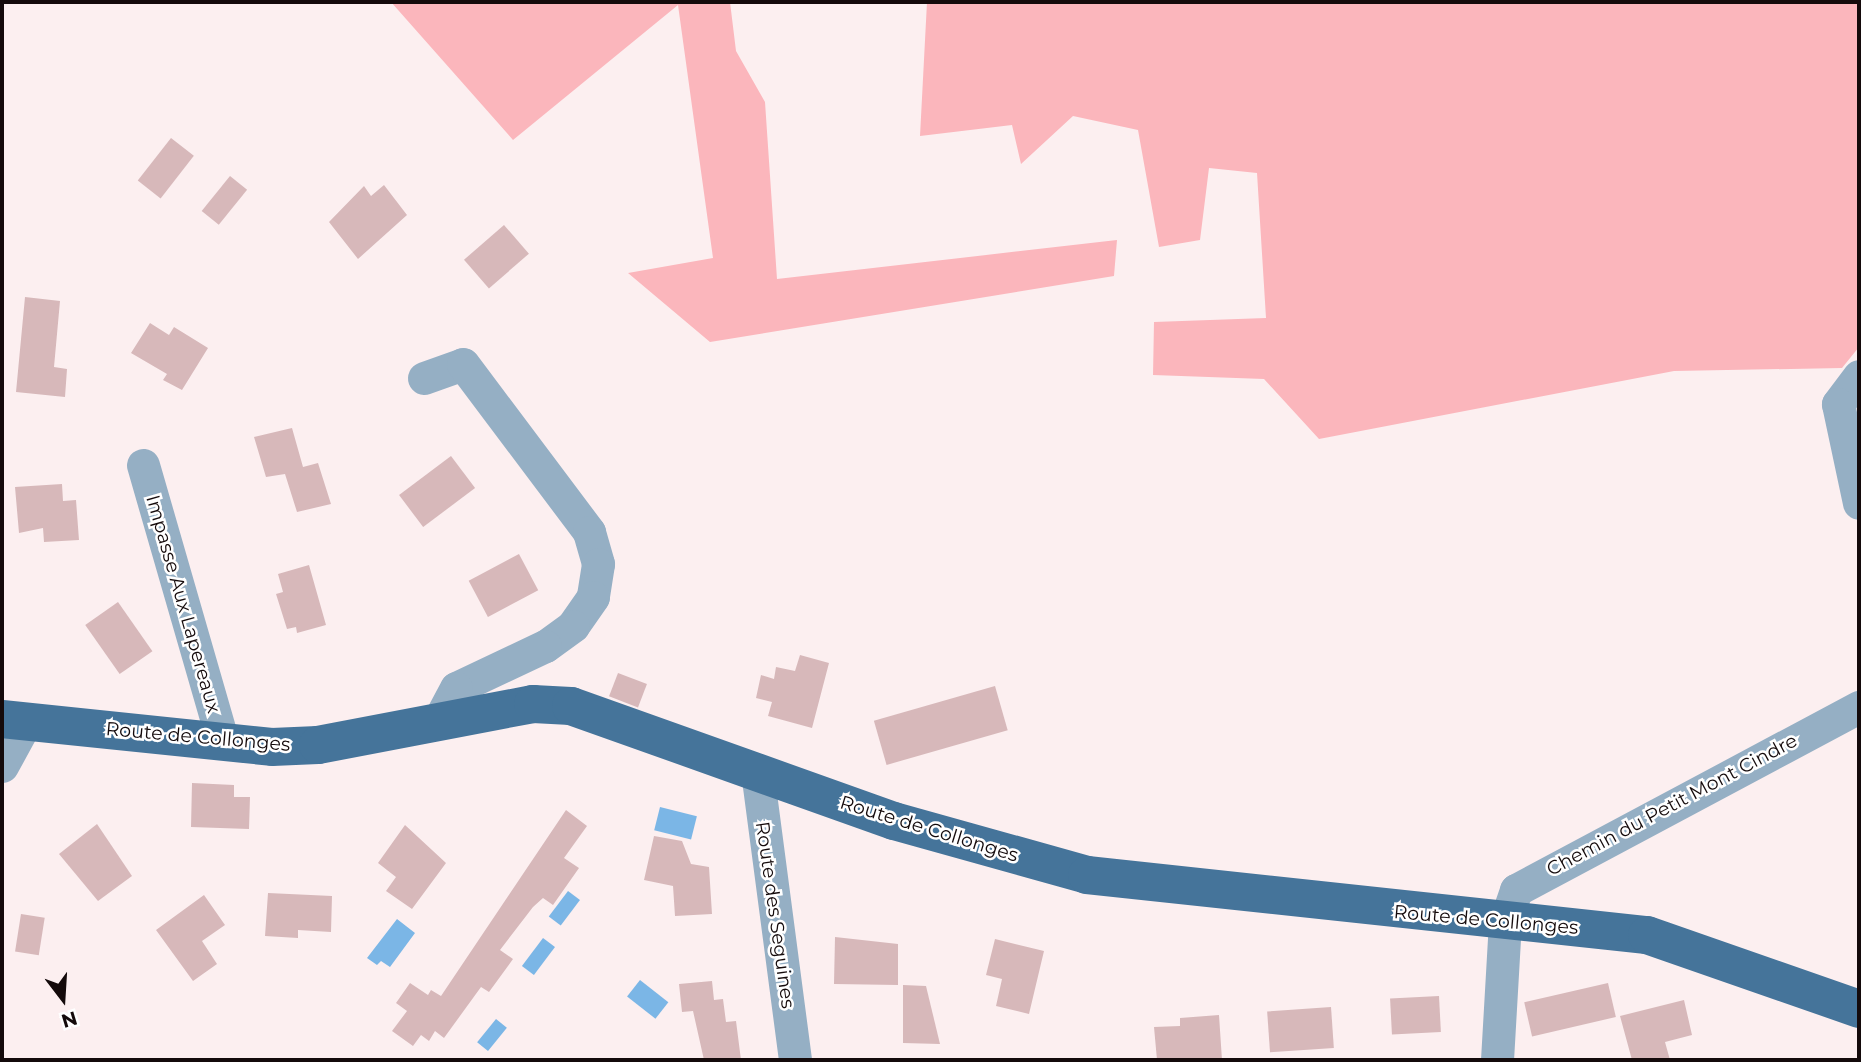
<!DOCTYPE html>
<html>
<head>
<meta charset="utf-8">
<style>
	body { margin:0 }
	#map { position:relative; width:1861px; height:1062px; overflow:hidden; background:#fceff0; font-family:Montserrat,sans-serif }
	div>[style] { position:absolute }
	.green>* { inset:0; background:#fbb6bc }
	.water>* { inset:0; background:#7bb6e6; transform-origin:0 0 }
	.building>* { inset:0; background:#d7b8ba; transform-origin:0 0 }
	.minor>* { height:33px; margin:-16.5px; padding:0 16.5px; transform-origin:16.5px; border-radius:16.5px; background:#95afc4 }
	.major>* { height:38px; margin:-19px; padding:0 19px; transform-origin:19px; border-radius:19px; background:#45749a }
	span { translate:-50% -50%; white-space:nowrap; text-align:center; line-height:1.15; -webkit-text-stroke:5px #fff; paint-order:stroke }
	.street-label { font-size:19px; color:#140a0b }
	.frame { position:absolute; inset:0; border:4px solid #140a0b; pointer-events:none }
	.north { position:absolute; left:28px; top:964px; width:70px; height:70px; -webkit-text-stroke:5px #fff; paint-order:stroke; rotate:163deg; font-size:19px; font-weight:700; line-height:28px; text-align:center; color:#140a0b }
	.north::after { content:''; display:block; margin:auto; width:24px; height:32px; background:#140a0b; clip-path:polygon(50% 0,100% 100%,50% 72%,0 100%) }
</style>
</head>
<body>
<div id="map">
	<div class="green">
		<i style="clip-path:polygon(391px 2px,730px 2px,736px 51px,765px 102px,777px 279px,1117px 240px,1114px 276px,710px 342px,628px 273px,713px 258px,678px 5px,513px 140px)"></i>
		<i style="clip-path:polygon(927px 2px,1859px 2px,1859px 347px,1842px 368px,1674px 371px,1319px 439px,1264px 379px,1153px 375px,1154px 322px,1266px 318px,1257px 173px,1209px 168px,1200px 240px,1159px 247px,1138px 130px,1073px 116px,1021px 164px,1012px 125px,920px 136px)"></i>
	</div>
	<div class="water">
		<i style="left:660px;top:807px;width:38px;height:24px;rotate:14deg"></i>
		<i style="left:568px;top:891px;width:15px;height:32px;rotate:37deg"></i>
		<i style="clip-path:polygon(397px 919px,415px 933px,390px 967px,381px 961px,377px 965px,367px 958px)"></i>
		<i style="left:543px;top:938px;width:15px;height:35px;rotate:37deg"></i>
		<i style="left:640px;top:980px;width:36px;height:21px;rotate:38deg"></i>
		<i style="left:496px;top:1019px;width:14px;height:30px;rotate:39deg"></i>
	</div>
	<div class="building">
		<i style="left:171px;top:138px;width:29px;height:54px;rotate:38deg"></i>
		<i style="left:230px;top:176px;width:22px;height:45px;rotate:39deg"></i>
		<i style="clip-path:polygon(384px 185px,407px 215px,358px 259px,329px 222px,364px 186px,371px 196px)"></i>
		<i style="left:504px;top:225px;width:38px;height:53px;rotate:49deg"></i>
		<i style="clip-path:polygon(25px 297px,60px 301px,54px 367px,67px 369px,65px 397px,16px 392px)"></i>
		<i style="clip-path:polygon(150px 323px,169px 335px,174px 327px,208px 348px,182px 390px,163px 380px,167px 374px,131px 353px)"></i>
		<i style="clip-path:polygon(292px 428px,303px 467px,318px 463px,331px 504px,297px 512px,285px 474px,266px 477px,254px 437px)"></i>
		<i style="left:451px;top:456px;width:40px;height:65px;rotate:53deg"></i>
		<i style="clip-path:polygon(62px 484px,63px 501px,76px 500px,79px 540px,44px 542px,43px 528px,19px 533px,15px 487px)"></i>
		<i style="left:519px;top:554px;width:41px;height:57px;rotate:62deg"></i>
		<i style="clip-path:polygon(309px 565px,326px 625px,297px 633px,296px 627px,287px 629px,276px 594px,283px 592px,278px 574px)"></i>
		<i style="left:118px;top:602px;width:60px;height:40px;rotate:55deg"></i>
		<i style="clip-path:polygon(800px 655px,829px 663px,812px 728px,768px 716px,772px 702px,756px 698px,761px 675px,774px 679px,776px 667px,795px 671px)"></i>
		<i style="left:618px;top:673px;width:31px;height:25px;rotate:21deg"></i>
		<i style="left:995px;top:686px;width:46px;height:126px;rotate:74deg"></i>
		<i style="clip-path:polygon(192px 783px,234px 785px,234px 797px,250px 797px,249px 829px,191px 827px)"></i>
		<i style="clip-path:polygon(566px 810px,587px 826px,564px 858px,579px 868px,553px 905px,543px 898px,533px 907px,500px 950px,513px 959px,489px 992px,481px 987px,444px 1038px,435px 1031px,429px 1041px,421px 1035px,413px 1046px,392px 1031px,407px 1011px,396px 1003px,410px 983px,428px 995px,431px 990px,441px 996px)"></i>
		<i style="clip-path:polygon(97px 824px,132px 876px,98px 901px,59px 854px)"></i>
		<i style="clip-path:polygon(405px 825px,446px 863px,412px 909px,386px 891px,396px 877px,378px 863px)"></i>
		<i style="clip-path:polygon(654px 836px,682px 841px,691px 864px,709px 867px,712px 914px,675px 916px,673px 886px,644px 880px)"></i>
		<i style="clip-path:polygon(268px 893px,332px 896px,331px 932px,298px 930px,298px 938px,265px 936px)"></i>
		<i style="clip-path:polygon(204px 895px,225px 925px,202px 941px,217px 964px,193px 981px,156px 930px)"></i>
		<i style="left:21px;top:914px;width:24px;height:38px;rotate:9deg"></i>
		<i style="clip-path:polygon(835px 937px,898px 944px,898px 985px,834px 984px)"></i>
		<i style="clip-path:polygon(995px 939px,1044px 951px,1029px 1014px,996px 1006px,1002px 979px,986px 975px)"></i>
		<i style="clip-path:polygon(712px 981px,714px 1000px,723px 999px,726px 1022px,736px 1021px,741px 1060px,704px 1060px,693px 1011px,682px 1012px,679px 984px)"></i>
		<i style="left:1608px;top:983px;width:35px;height:86px;rotate:77deg"></i>
		<i style="clip-path:polygon(903px 985px,926px 986px,940px 1044px,903px 1043px)"></i>
		<i style="left:1439px;top:996px;width:36px;height:49px;rotate:87deg"></i>
		<i style="clip-path:polygon(1684px 1000px,1692px 1035px,1665px 1042px,1670px 1060px,1632px 1060px,1620px 1016px)"></i>
		<i style="left:1331px;top:1007px;width:41px;height:64px;rotate:86deg"></i>
		<i style="clip-path:polygon(1219px 1015px,1222px 1060px,1157px 1060px,1154px 1027px,1180px 1026px,1180px 1018px)"></i>
	</div>
	<div class="minor">
		<i style="left:1859px;top:376px;width:35px;rotate:127deg"></i>
		<i style="left:1838px;top:404px;width:101px;rotate:78deg"></i>
		<i style="left:424px;top:378px;width:41px;rotate:-19.7deg"></i>
		<i style="left:463px;top:364px;width:210px;rotate:53.1deg"></i>
		<i style="left:589px;top:532px;width:33px;rotate:74deg"></i>
		<i style="left:598px;top:564px;width:33px;rotate:99deg"></i>
		<i style="left:593px;top:597px;width:35px;rotate:125deg"></i>
		<i style="left:573px;top:626px;width:34px;rotate:144deg"></i>
		<i style="left:545px;top:646px;width:98px;rotate:154.7deg"></i>
		<i style="left:456px;top:688px;width:40px;rotate:118deg"></i>
		<i style="left:143px;top:465px;width:288px;rotate:73.9deg"></i>
		<i style="left:2px;top:766px;width:52px;rotate:-61.5deg"></i>
		<i style="left:757px;top:771px;width:291px;rotate:82.5deg"></i>
		<i style="left:1497px;top:1060px;width:138px;rotate:-86.7deg"></i>
		<i style="left:1505px;top:922px;width:34px;rotate:-71deg"></i>
		<i style="left:1516px;top:890px;width:389px;rotate:-28.1deg"></i>
	</div>
	<div class="major">
		<i style="left:2px;top:719px;width:271px;rotate:5.9deg"></i>
		<i style="left:272px;top:747px;width:46px;rotate:-2.5deg"></i>
		<i style="left:318px;top:745px;width:219px;rotate:-10.8deg"></i>
		<i style="left:533px;top:704px;width:38px;rotate:3deg"></i>
		<i style="left:571px;top:706px;width:343px;rotate:19.6deg"></i>
		<i style="left:894px;top:821px;width:200px;rotate:15.6deg"></i>
		<i style="left:1087px;top:875px;width:563px;rotate:6.12deg"></i>
		<i style="left:1647px;top:935px;width:225px;rotate:19.2deg"></i>
	</div>
	<div class="street-label">
		<span style="left:183px;top:604px;rotate:74deg">Impasse Aux Lapereaux</span>
		<span style="left:198px;top:737px;rotate:5deg">Route de Collonges</span>
		<span style="left:1672px;top:805px;rotate:-28deg">Chemin du Petit Mont Cindre</span>
		<span style="left:929px;top:829px;rotate:17deg">Route de Collonges</span>
		<span style="left:775px;top:915px;rotate:82deg">Route des Seguines</span>
		<span style="left:1486px;top:920px;rotate:5deg">Route de Collonges</span>
	</div>
	<div class="frame"></div>
	<div class="north">N</div>
</div>
</body>
</html>
